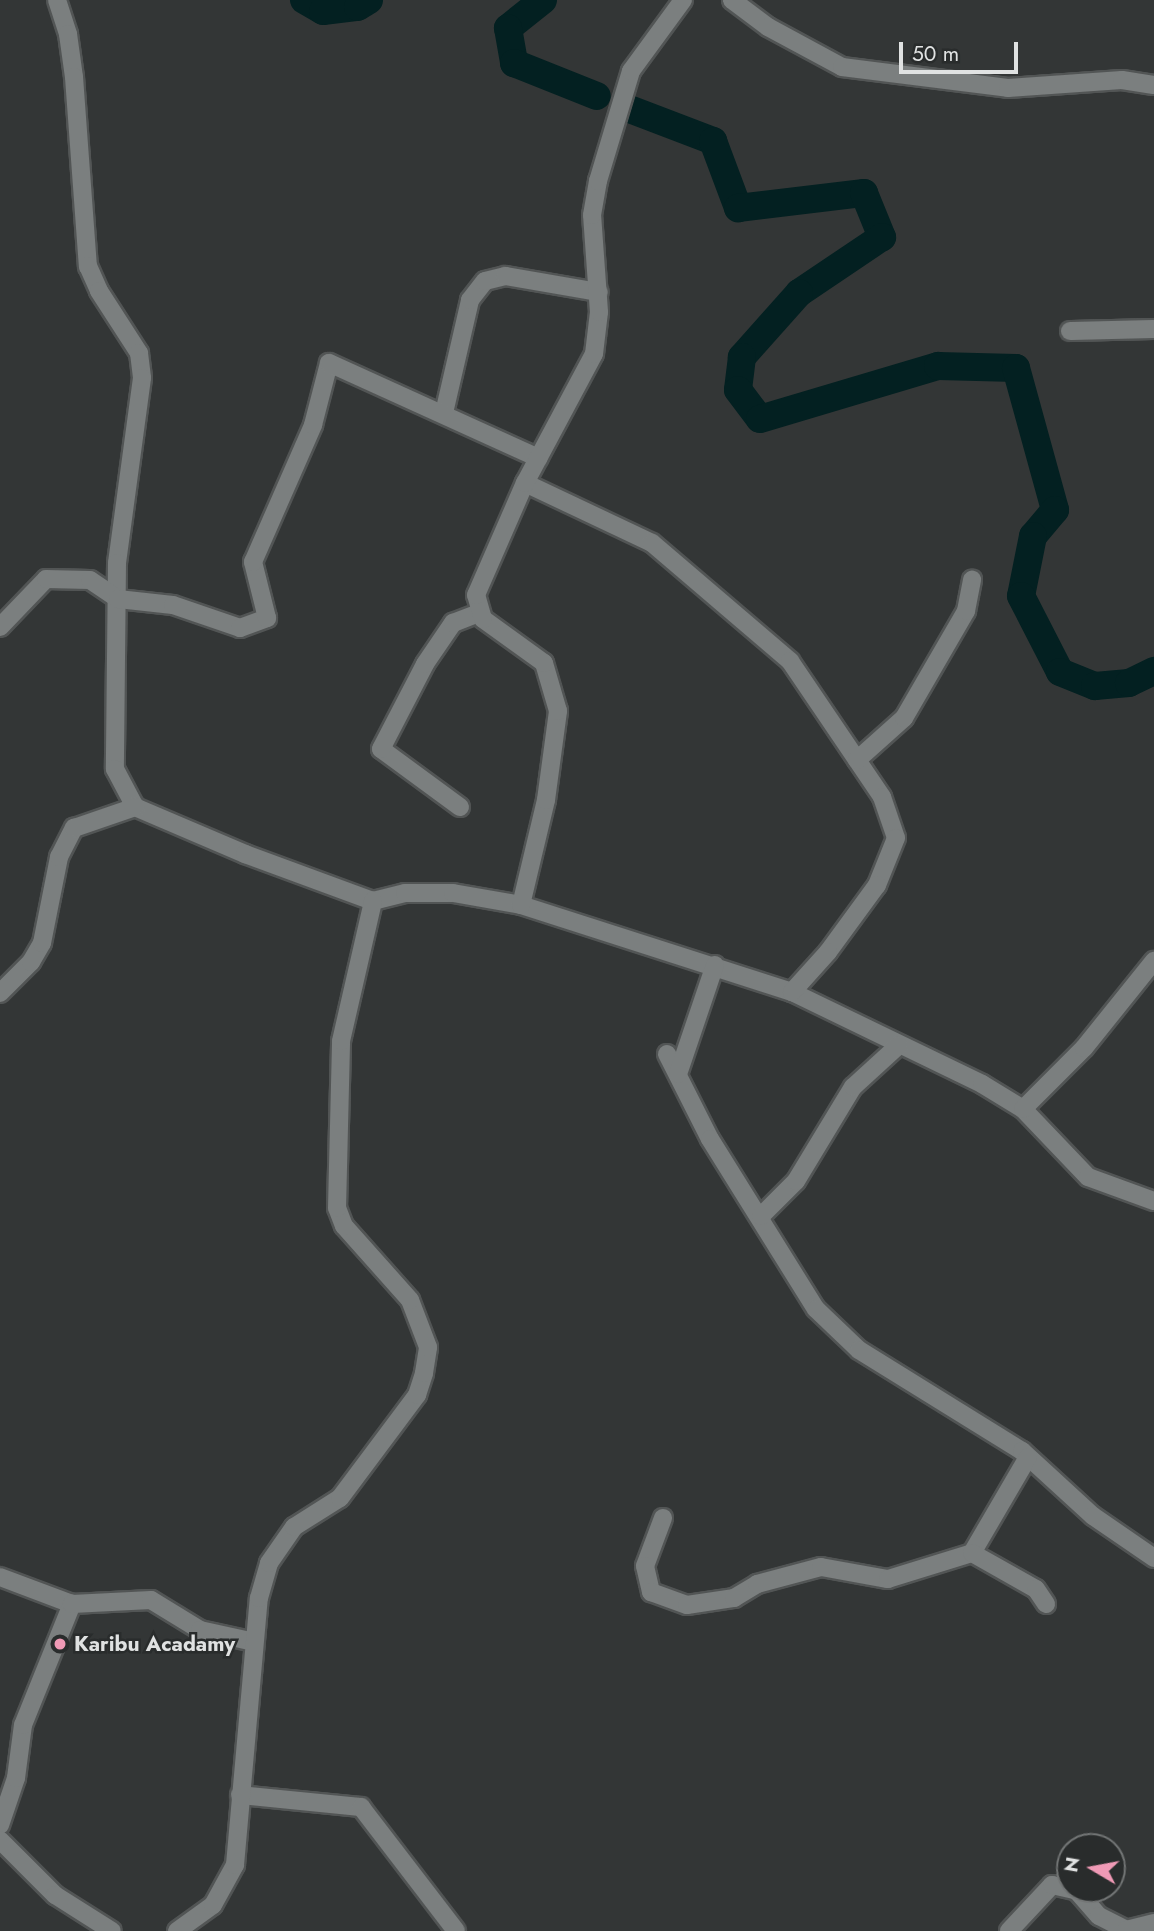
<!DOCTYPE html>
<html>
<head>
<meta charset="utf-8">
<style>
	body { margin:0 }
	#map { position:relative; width:1154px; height:1931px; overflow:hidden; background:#333636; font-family:Jost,sans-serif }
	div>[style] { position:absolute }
	.river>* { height:28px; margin:-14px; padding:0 14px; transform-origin:14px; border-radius:14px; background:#032021 }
	.roads { filter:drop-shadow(2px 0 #525555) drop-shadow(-2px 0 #525555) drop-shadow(0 2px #525555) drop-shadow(0 -2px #525555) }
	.minor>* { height:18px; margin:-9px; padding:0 9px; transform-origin:9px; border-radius:9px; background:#7b7f7f }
	.dots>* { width:19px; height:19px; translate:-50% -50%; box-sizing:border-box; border:4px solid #292c2c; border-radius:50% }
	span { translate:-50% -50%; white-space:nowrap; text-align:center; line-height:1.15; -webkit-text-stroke:5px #292c2c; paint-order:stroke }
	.poi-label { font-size:21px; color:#e0e2e2; font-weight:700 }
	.left { translate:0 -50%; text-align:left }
	.north { position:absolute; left:1056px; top:1833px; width:70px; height:70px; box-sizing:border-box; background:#292c2c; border:2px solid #727575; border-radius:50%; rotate:280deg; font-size:19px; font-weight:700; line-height:28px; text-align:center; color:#e0e2e2 }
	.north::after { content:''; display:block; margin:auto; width:24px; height:32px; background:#f09ab6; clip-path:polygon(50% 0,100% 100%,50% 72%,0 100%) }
	.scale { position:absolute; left:899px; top:42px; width:119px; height:32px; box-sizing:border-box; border:4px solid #e0e2e2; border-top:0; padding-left:9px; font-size:21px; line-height:24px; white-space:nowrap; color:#e0e2e2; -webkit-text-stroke:5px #292c2c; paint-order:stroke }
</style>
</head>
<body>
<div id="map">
	<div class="river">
		<i style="left:304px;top:0;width:22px;rotate:30deg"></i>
		<i style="left:323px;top:11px;width:35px;rotate:-7deg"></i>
		<i style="left:358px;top:7px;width:13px;rotate:-32deg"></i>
		<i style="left:543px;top:0;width:45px;rotate:141.3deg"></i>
		<i style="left:508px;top:28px;width:36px;rotate:80deg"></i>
		<i style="left:514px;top:63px;width:89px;rotate:21.7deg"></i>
		<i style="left:632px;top:110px;width:87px;rotate:20.9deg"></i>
		<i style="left:713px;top:141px;width:72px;rotate:69.5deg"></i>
		<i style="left:738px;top:208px;width:127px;rotate:-6.8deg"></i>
		<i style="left:864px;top:193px;width:48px;rotate:67.8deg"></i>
		<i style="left:882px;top:237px;width:100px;rotate:146deg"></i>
		<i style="left:799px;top:293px;width:86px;rotate:131.7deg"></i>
		<i style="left:742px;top:357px;width:33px;rotate:97deg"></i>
		<i style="left:738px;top:390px;width:36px;rotate:53deg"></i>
		<i style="left:760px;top:419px;width:186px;rotate:-16.6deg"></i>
		<i style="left:938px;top:366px;width:78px;rotate:1.5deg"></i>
		<i style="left:1016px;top:368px;width:147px;rotate:74.6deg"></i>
		<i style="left:1055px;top:510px;width:34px;rotate:130deg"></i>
		<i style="left:1033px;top:536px;width:61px;rotate:101.3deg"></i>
		<i style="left:1021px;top:596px;width:85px;rotate:62.8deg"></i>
		<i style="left:1060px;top:672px;width:38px;rotate:22deg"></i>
		<i style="left:1095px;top:686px;width:34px;rotate:-5deg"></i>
		<i style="left:1129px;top:683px;width:28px;rotate:-26deg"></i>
	</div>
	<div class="roads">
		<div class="minor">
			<i style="left:57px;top:0;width:36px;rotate:72deg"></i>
			<i style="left:68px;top:34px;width:43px;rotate:82.1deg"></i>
			<i style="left:74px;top:77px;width:190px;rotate:85.8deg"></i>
			<i style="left:88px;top:266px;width:27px;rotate:66deg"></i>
			<i style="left:99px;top:291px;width:74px;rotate:57.2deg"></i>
			<i style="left:139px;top:353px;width:25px;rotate:83deg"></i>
			<i style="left:142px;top:378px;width:187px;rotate:97.7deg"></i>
			<i style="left:117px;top:563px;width:206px;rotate:90.6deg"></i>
			<i style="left:115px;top:769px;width:43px;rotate:62.2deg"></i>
			<i style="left:135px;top:807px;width:120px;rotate:23.1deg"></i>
			<i style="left:245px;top:854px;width:136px;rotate:20.2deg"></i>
			<i style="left:373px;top:901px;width:33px;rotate:-14deg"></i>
			<i style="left:405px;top:893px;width:48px"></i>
			<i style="left:453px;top:893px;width:69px;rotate:10deg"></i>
			<i style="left:521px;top:905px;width:285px;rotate:17.8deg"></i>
			<i style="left:792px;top:992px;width:211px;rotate:25.8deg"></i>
			<i style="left:982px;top:1084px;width:48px;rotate:31.4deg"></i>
			<i style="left:1023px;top:1109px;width:94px;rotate:46.3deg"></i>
			<i style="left:1088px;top:1177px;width:70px;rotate:20deg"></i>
			<i style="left:732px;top:0;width:45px;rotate:36.9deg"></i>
			<i style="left:768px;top:27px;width:84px;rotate:28.4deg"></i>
			<i style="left:842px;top:67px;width:167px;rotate:7.2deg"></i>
			<i style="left:1008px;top:88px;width:114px;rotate:-4deg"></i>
			<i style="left:1122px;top:80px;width:32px;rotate:9deg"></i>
			<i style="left:1070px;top:331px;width:84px;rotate:-1.4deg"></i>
			<i style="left:444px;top:413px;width:116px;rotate:-77deg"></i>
			<i style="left:470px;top:300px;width:24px;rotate:-52deg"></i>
			<i style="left:485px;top:281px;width:21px;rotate:-14deg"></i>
			<i style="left:505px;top:276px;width:95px;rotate:9.7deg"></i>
			<i style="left:525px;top:483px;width:140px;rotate:25.3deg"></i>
			<i style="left:652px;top:543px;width:182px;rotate:40.5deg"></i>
			<i style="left:790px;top:661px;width:164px;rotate:55.9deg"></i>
			<i style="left:882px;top:797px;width:43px;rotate:71.1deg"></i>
			<i style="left:896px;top:838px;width:51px;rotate:112deg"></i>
			<i style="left:877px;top:885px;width:83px;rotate:126.2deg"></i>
			<i style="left:828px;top:952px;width:54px;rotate:132deg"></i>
			<i style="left:0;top:627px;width:66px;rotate:-46.2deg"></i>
			<i style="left:46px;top:579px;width:44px;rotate:1.3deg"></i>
			<i style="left:90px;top:580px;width:34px;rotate:34deg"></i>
			<i style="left:118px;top:599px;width:55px;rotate:6.2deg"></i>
			<i style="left:173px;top:605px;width:71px;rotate:18.9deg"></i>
			<i style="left:240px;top:628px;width:29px;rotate:-20deg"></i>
			<i style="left:267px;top:618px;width:58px;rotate:-104deg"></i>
			<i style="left:253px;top:562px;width:150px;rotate:-66.3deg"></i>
			<i style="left:313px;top:425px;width:64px;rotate:-75.5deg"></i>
			<i style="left:329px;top:363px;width:230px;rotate:24.4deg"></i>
			<i style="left:857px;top:760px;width:63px;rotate:-41.8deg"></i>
			<i style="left:904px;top:718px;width:124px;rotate:-59.9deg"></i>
			<i style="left:966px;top:611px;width:32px;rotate:-79deg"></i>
			<i style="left:460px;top:807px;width:98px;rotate:-143.7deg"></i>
			<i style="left:381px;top:749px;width:96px;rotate:-62.6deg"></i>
			<i style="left:425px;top:664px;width:50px;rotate:-55.7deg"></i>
			<i style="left:453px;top:623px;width:28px;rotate:-21deg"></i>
			<i style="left:521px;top:905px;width:108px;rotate:-76.6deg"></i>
			<i style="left:546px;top:800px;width:90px;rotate:-82.3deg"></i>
			<i style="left:558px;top:711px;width:50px;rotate:-106.3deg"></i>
			<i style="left:544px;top:663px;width:75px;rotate:-144.2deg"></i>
			<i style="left:483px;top:619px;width:25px;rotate:-106deg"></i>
			<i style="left:476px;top:595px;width:122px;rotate:-66.4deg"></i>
			<i style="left:525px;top:483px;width:146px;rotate:-61.9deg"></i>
			<i style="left:594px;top:354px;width:42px;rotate:-83.2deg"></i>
			<i style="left:599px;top:312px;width:97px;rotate:-94.1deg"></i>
			<i style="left:592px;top:215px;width:35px;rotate:-80deg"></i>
			<i style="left:598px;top:181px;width:115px;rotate:-73.3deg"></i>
			<i style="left:631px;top:71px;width:88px;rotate:-53.8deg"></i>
			<i style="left:0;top:993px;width:44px;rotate:-45deg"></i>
			<i style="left:31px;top:962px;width:22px;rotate:-60deg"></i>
			<i style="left:42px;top:943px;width:88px;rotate:-78.8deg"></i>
			<i style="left:59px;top:857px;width:33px;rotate:-63deg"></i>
			<i style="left:74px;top:828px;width:65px;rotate:-19deg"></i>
			<i style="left:667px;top:1054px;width:95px;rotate:63.2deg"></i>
			<i style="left:710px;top:1139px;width:200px;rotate:58.1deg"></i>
			<i style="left:816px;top:1309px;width:59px;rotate:43.6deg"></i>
			<i style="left:859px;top:1350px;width:192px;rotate:31.8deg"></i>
			<i style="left:1022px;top:1451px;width:96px;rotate:42.5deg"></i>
			<i style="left:1093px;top:1516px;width:74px;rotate:34.5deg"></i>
			<i style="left:678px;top:1074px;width:115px;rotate:-71.3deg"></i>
			<i style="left:1023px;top:1109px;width:86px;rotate:-45deg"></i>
			<i style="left:1084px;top:1048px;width:112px;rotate:-51.2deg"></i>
			<i style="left:761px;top:1216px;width:49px;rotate:-45deg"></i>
			<i style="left:796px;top:1181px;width:110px;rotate:-58.8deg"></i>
			<i style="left:853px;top:1087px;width:62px;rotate:-42.4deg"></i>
			<i style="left:663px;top:1518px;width:51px;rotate:110.6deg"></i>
			<i style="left:645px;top:1566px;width:27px;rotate:77deg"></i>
			<i style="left:651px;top:1592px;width:38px;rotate:20deg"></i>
			<i style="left:687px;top:1605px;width:48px;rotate:-8.5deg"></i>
			<i style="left:734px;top:1598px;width:27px;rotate:-31deg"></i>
			<i style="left:757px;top:1584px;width:66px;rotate:-14.9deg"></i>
			<i style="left:821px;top:1567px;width:68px;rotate:10.2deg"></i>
			<i style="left:888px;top:1579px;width:88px;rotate:-17.2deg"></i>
			<i style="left:972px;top:1553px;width:111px;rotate:-59.7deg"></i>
			<i style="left:972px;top:1553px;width:73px;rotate:29.4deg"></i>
			<i style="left:1036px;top:1589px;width:18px;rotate:56deg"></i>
			<i style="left:0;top:1577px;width:77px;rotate:20.6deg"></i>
			<i style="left:240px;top:1795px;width:122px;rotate:5.7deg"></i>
			<i style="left:361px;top:1807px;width:156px;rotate:52.5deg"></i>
			<i style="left:0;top:1825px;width:50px;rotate:-71.2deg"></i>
			<i style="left:16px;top:1778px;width:53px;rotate:-82.5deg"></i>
			<i style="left:23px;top:1725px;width:131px;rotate:-68deg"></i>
			<i style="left:72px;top:1604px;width:79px;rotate:-2.9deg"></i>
			<i style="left:151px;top:1600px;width:57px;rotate:31.5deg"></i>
			<i style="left:200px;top:1630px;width:55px;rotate:12.5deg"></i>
			<i style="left:0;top:1840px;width:78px;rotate:45deg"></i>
			<i style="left:55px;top:1895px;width:67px;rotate:32.3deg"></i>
			<i style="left:177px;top:1931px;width:44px;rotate:-35.8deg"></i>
			<i style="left:213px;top:1905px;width:46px;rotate:-61.2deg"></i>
			<i style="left:235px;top:1865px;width:268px;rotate:-84.9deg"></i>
			<i style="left:259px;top:1598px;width:36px;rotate:-74deg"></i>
			<i style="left:269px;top:1563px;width:44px;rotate:-55.2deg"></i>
			<i style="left:294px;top:1527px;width:54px;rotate:-32.2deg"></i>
			<i style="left:340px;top:1498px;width:129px;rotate:-53.2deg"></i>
			<i style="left:417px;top:1395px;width:23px;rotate:-72deg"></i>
			<i style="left:424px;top:1373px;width:26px;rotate:-81deg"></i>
			<i style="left:428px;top:1347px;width:50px;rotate:-111deg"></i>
			<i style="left:410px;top:1300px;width:99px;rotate:-131.7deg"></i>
			<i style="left:344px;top:1226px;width:19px;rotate:-111deg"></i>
			<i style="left:337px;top:1208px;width:167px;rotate:-88.6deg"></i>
			<i style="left:341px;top:1041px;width:144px;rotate:-77.1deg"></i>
			<i style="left:1009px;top:1931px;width:63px;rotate:-46.9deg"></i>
			<i style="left:1052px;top:1885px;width:26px;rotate:13deg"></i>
			<i style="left:1077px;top:1891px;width:33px;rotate:49deg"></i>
			<i style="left:1099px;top:1916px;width:30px;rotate:27deg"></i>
			<i style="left:1126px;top:1930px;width:29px;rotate:-14deg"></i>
		</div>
	</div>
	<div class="dots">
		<i style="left:60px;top:1644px;background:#f09ab6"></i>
	</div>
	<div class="poi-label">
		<span class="left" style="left:74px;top:1644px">Karibu Acadamy</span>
	</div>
	<div class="north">N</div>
	<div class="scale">50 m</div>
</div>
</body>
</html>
